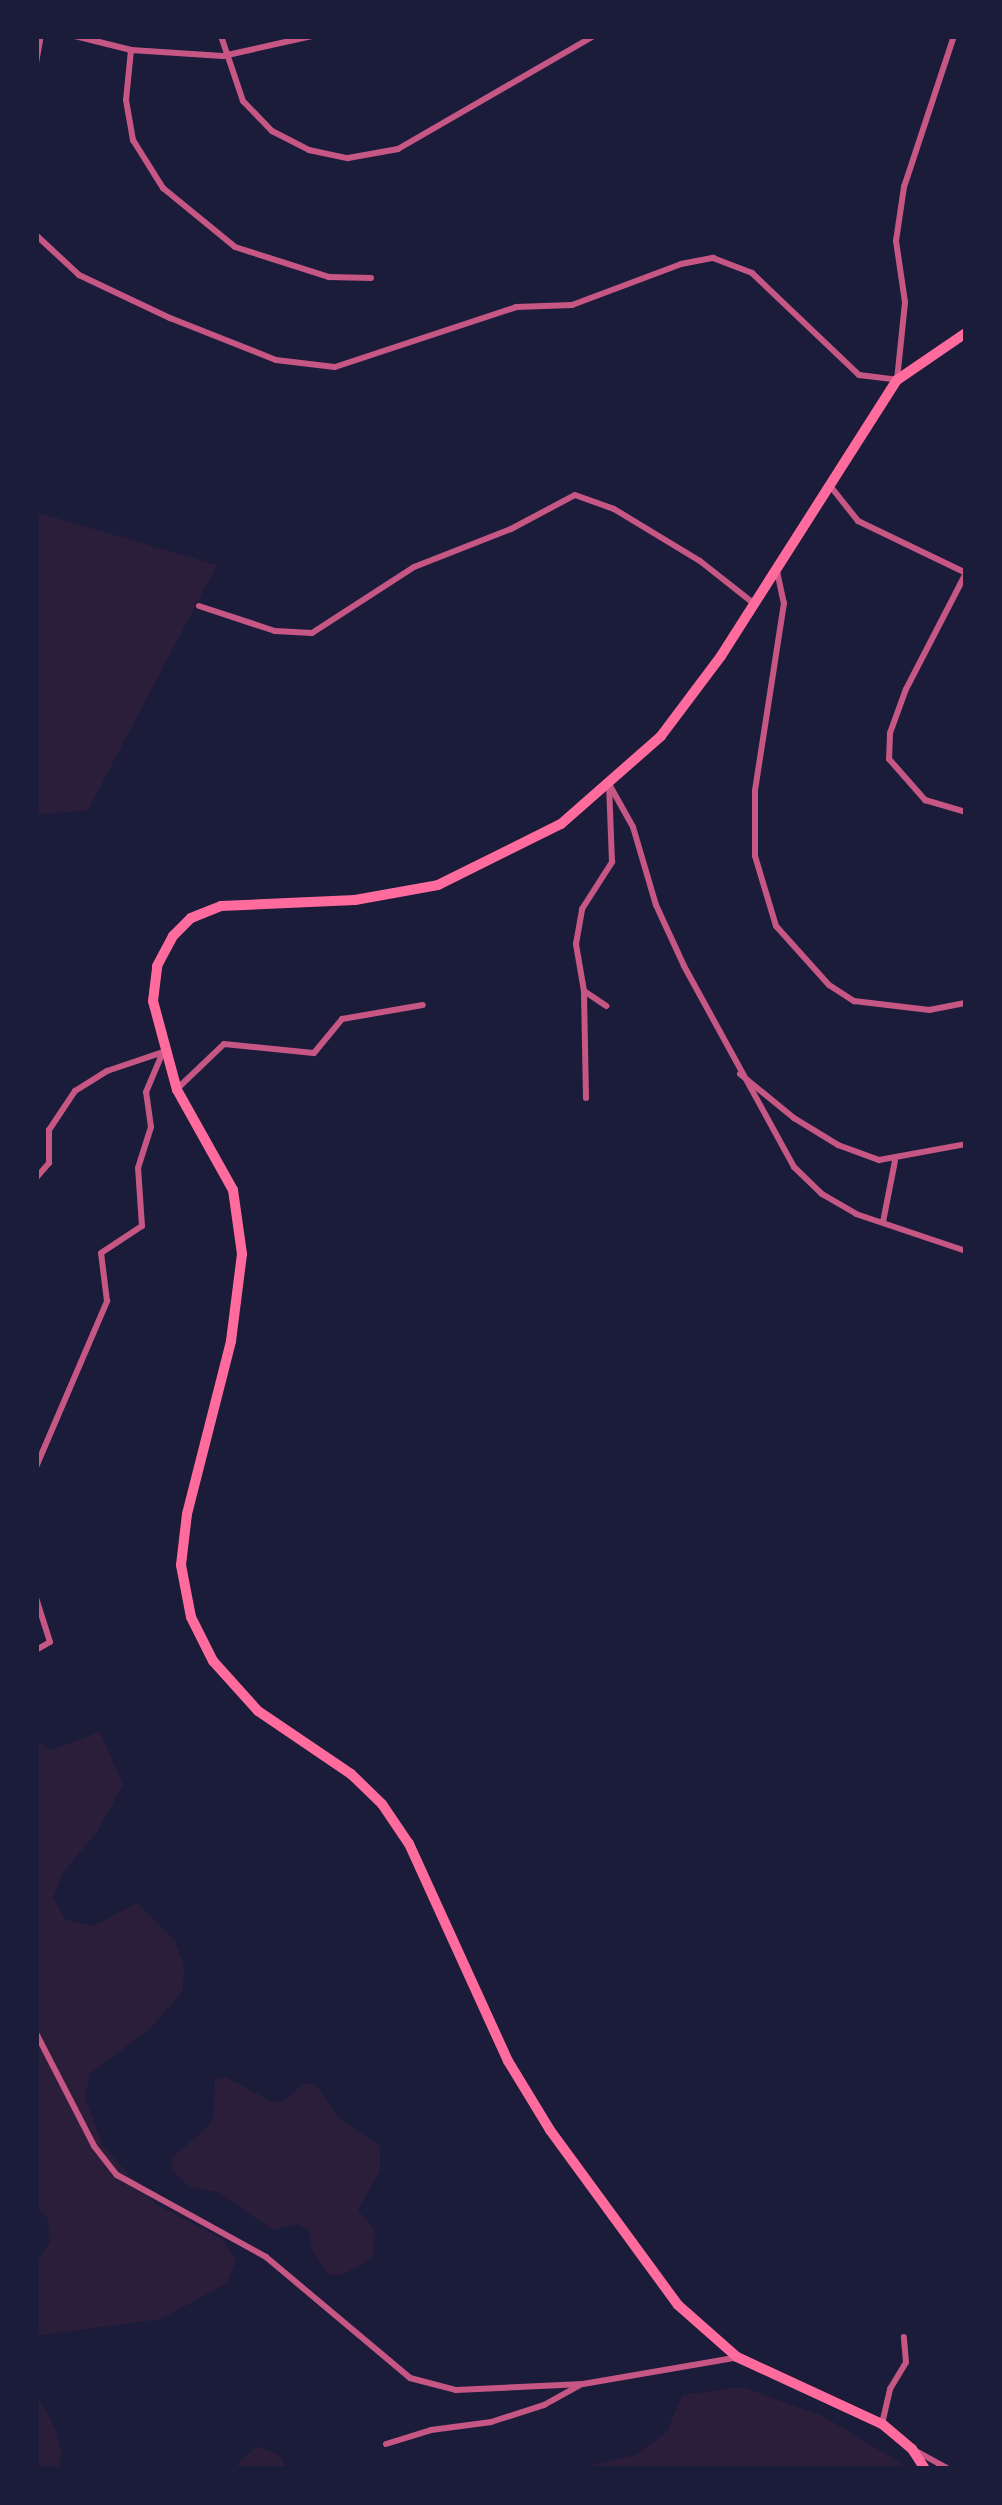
<!DOCTYPE html>
<html>
<head>
<meta charset="utf-8">
<style>
	body { margin:0 }
	#map { position:relative; width:1002px; height:2505px; overflow:hidden; background:#1b1b3a; font-family:Overpass,sans-serif }
	div>[style] { position:absolute }
	.green>* { inset:0; background:#2a1e3b }
	.minor>* { height:6px; margin:-3px; padding:0 3px; transform-origin:3px; border-radius:3px; background:#c65784 }
	.trunk>* { height:10px; margin:-5px; padding:0 5px; transform-origin:5px; border-radius:5px; background:#ff6b9d }
	span { translate:-50% -50%; white-space:nowrap; text-align:center; line-height:1.15; -webkit-text-stroke:10px #1b1b3a; paint-order:stroke }
	.frame { position:absolute; inset:0; border:39px solid #1b1b3a; pointer-events:none }
</style>
</head>
<body>
<div id="map">
	<div class="green">
		<i style="clip-path:polygon(36px 512px,217px 565px,88px 810px,36px 815px)"></i>
		<i style="clip-path:polygon(100px 1732px,123px 1785px,97px 1832px,62px 1874px,53px 1898px,66px 1920px,93px 1926px,137px 1903px,175px 1941px,184px 1965px,183px 1991px,150px 2029px,90px 2073px,85px 2098px,103px 2146px,156px 2204px,222px 2239px,236px 2259px,227px 2283px,161px 2319px,36px 2336px,36px 2262px,50px 2242px,48px 2219px,36px 2207px,36px 1739px,51px 1750px)"></i>
		<i style="clip-path:polygon(226px 2077px,272px 2102px,283px 2101px,304px 2083px,316px 2085px,338px 2117px,380px 2146px,380px 2171px,358px 2210px,375px 2230px,373px 2255px,364px 2263px,341px 2275px,328px 2274px,313px 2253px,308px 2228px,296px 2224px,273px 2230px,217px 2192px,191px 2188px,171px 2170px,172px 2157px,206px 2129px,213px 2119px,215px 2079px)"></i>
		<i style="clip-path:polygon(742px 2387px,823px 2416px,910px 2469px,575px 2469px,635px 2455px,667px 2432px,682px 2395px)"></i>
		<i style="clip-path:polygon(36px 2394px,55px 2427px,62px 2453px,58px 2469px,36px 2469px)"></i>
		<i style="clip-path:polygon(257px 2446px,280px 2456px,288px 2469px,233px 2469px)"></i>
	</div>
	<div class="minor">
		<i style="left:75px;top:36px;width:58px;rotate:14deg"></i>
		<i style="left:131px;top:50px;width:92px;rotate:3.7deg"></i>
		<i style="left:223px;top:56px;width:91px;rotate:-12.7deg"></i>
		<i style="left:221px;top:36px;width:69px;rotate:71.3deg"></i>
		<i style="left:243px;top:101px;width:42px;rotate:46deg"></i>
		<i style="left:272px;top:131px;width:42px;rotate:27.2deg"></i>
		<i style="left:309px;top:150px;width:40px;rotate:12deg"></i>
		<i style="left:348px;top:158px;width:51px;rotate:-10.2deg"></i>
		<i style="left:398px;top:149px;width:226px;rotate:-30deg"></i>
		<i style="left:131px;top:50px;width:50px;rotate:95.7deg"></i>
		<i style="left:126px;top:100px;width:41px;rotate:80.1deg"></i>
		<i style="left:133px;top:140px;width:57px;rotate:58deg"></i>
		<i style="left:163px;top:188px;width:93px;rotate:39.3deg"></i>
		<i style="left:235px;top:247px;width:99px;rotate:17.7deg"></i>
		<i style="left:329px;top:277px;width:42px;rotate:1.4deg"></i>
		<i style="left:36px;top:63px;width:27px;rotate:-80deg"></i>
		<i style="left:36px;top:235px;width:59px;rotate:42.9deg"></i>
		<i style="left:79px;top:275px;width:101px;rotate:25.3deg"></i>
		<i style="left:170px;top:318px;width:114px;rotate:21.6deg"></i>
		<i style="left:276px;top:360px;width:59px;rotate:6.8deg"></i>
		<i style="left:335px;top:367px;width:191px;rotate:-18.3deg"></i>
		<i style="left:516px;top:307px;width:56px;rotate:-2deg"></i>
		<i style="left:572px;top:305px;width:116px;rotate:-20.6deg"></i>
		<i style="left:681px;top:264px;width:33px;rotate:-11deg"></i>
		<i style="left:713px;top:258px;width:42px;rotate:21deg"></i>
		<i style="left:752px;top:273px;width:148px;rotate:43.6deg"></i>
		<i style="left:859px;top:375px;width:38px;rotate:7deg"></i>
		<i style="left:897px;top:380px;width:78px;rotate:-84.1deg"></i>
		<i style="left:905px;top:302px;width:62px;rotate:-98.4deg"></i>
		<i style="left:896px;top:241px;width:55px;rotate:-81.6deg"></i>
		<i style="left:904px;top:187px;width:159px;rotate:-71.7deg"></i>
		<i style="left:831px;top:487px;width:43px;rotate:51.5deg"></i>
		<i style="left:858px;top:521px;width:120px;rotate:25.7deg"></i>
		<i style="left:777px;top:571px;width:33px;rotate:78deg"></i>
		<i style="left:784px;top:603px;width:190px;rotate:98.8deg"></i>
		<i style="left:755px;top:791px;width:65px;rotate:90deg"></i>
		<i style="left:755px;top:856px;width:73px;rotate:73.3deg"></i>
		<i style="left:776px;top:926px;width:79px;rotate:48.1deg"></i>
		<i style="left:829px;top:985px;width:30px;rotate:33deg"></i>
		<i style="left:854px;top:1001px;width:76px;rotate:6.8deg"></i>
		<i style="left:929px;top:1010px;width:38px;rotate:-11deg"></i>
		<i style="left:966px;top:573px;width:131px;rotate:117.3deg"></i>
		<i style="left:906px;top:689px;width:47px;rotate:110deg"></i>
		<i style="left:890px;top:733px;width:26px;rotate:92deg"></i>
		<i style="left:889px;top:759px;width:55px;rotate:48.7deg"></i>
		<i style="left:925px;top:800px;width:43px;rotate:16.3deg"></i>
		<i style="left:199px;top:606px;width:80px;rotate:18.2deg"></i>
		<i style="left:275px;top:631px;width:37px;rotate:3deg"></i>
		<i style="left:312px;top:633px;width:121px;rotate:-32.9deg"></i>
		<i style="left:414px;top:567px;width:104px;rotate:-21.4deg"></i>
		<i style="left:511px;top:529px;width:72px;rotate:-28deg"></i>
		<i style="left:575px;top:495px;width:41px;rotate:19.7deg"></i>
		<i style="left:614px;top:509px;width:100px;rotate:31.2deg"></i>
		<i style="left:700px;top:561px;width:66px;rotate:38.3deg"></i>
		<i style="left:584px;top:991px;width:27px;rotate:34deg"></i>
		<i style="left:740px;top:1074px;width:70px;rotate:39.2deg"></i>
		<i style="left:794px;top:1118px;width:52px;rotate:31.5deg"></i>
		<i style="left:838px;top:1145px;width:44px;rotate:20.1deg"></i>
		<i style="left:879px;top:1160px;width:88px;rotate:-10.4deg"></i>
		<i style="left:179px;top:1087px;width:62px;rotate:-43.7deg"></i>
		<i style="left:224px;top:1044px;width:90px;rotate:5.7deg"></i>
		<i style="left:314px;top:1053px;width:44px;rotate:-50.5deg"></i>
		<i style="left:342px;top:1019px;width:82px;rotate:-9.8deg"></i>
		<i style="left:586px;top:1098px;width:107px;rotate:-91.1deg"></i>
		<i style="left:584px;top:991px;width:48px;rotate:-99.7deg"></i>
		<i style="left:576px;top:944px;width:36px;rotate:-80deg"></i>
		<i style="left:582px;top:909px;width:56px;rotate:-57.4deg"></i>
		<i style="left:612px;top:862px;width:78px;rotate:-92.2deg"></i>
		<i style="left:609px;top:784px;width:49px;rotate:60.8deg"></i>
		<i style="left:633px;top:827px;width:81px;rotate:73.6deg"></i>
		<i style="left:656px;top:905px;width:67px;rotate:65.3deg"></i>
		<i style="left:684px;top:966px;width:229px;rotate:61.3deg"></i>
		<i style="left:794px;top:1167px;width:39px;rotate:44deg"></i>
		<i style="left:822px;top:1194px;width:39px;rotate:30deg"></i>
		<i style="left:856px;top:1214px;width:116px;rotate:18.6deg"></i>
		<i style="left:36px;top:1178px;width:20px;rotate:-49deg"></i>
		<i style="left:49px;top:1163px;width:33px;rotate:-90deg"></i>
		<i style="left:49px;top:1130px;width:47px;rotate:-56.3deg"></i>
		<i style="left:75px;top:1091px;width:38px;rotate:-32deg"></i>
		<i style="left:107px;top:1071px;width:59px;rotate:-18.7deg"></i>
		<i style="left:883px;top:1222px;width:62px;rotate:-78.9deg"></i>
		<i style="left:36px;top:1467px;width:181px;rotate:-66.8deg"></i>
		<i style="left:107px;top:1301px;width:48px;rotate:-97.1deg"></i>
		<i style="left:101px;top:1253px;width:49px;rotate:-33.4deg"></i>
		<i style="left:142px;top:1226px;width:58px;rotate:-93.9deg"></i>
		<i style="left:138px;top:1168px;width:43px;rotate:-72.4deg"></i>
		<i style="left:151px;top:1127px;width:35px;rotate:-98deg"></i>
		<i style="left:146px;top:1092px;width:43px;rotate:-67deg"></i>
		<i style="left:36px;top:1598px;width:46px;rotate:72.3deg"></i>
		<i style="left:50px;top:1642px;width:16px;rotate:150deg"></i>
		<i style="left:36px;top:2033px;width:127px;rotate:62.8deg"></i>
		<i style="left:94px;top:2146px;width:37px;rotate:52deg"></i>
		<i style="left:117px;top:2175px;width:170px;rotate:28.8deg"></i>
		<i style="left:266px;top:2257px;width:188px;rotate:40deg"></i>
		<i style="left:410px;top:2378px;width:48px;rotate:14.6deg"></i>
		<i style="left:456px;top:2390px;width:127px;rotate:-2.7deg"></i>
		<i style="left:583px;top:2384px;width:153px;rotate:-9.8deg"></i>
		<i style="left:882px;top:2424px;width:36px;rotate:-77deg"></i>
		<i style="left:890px;top:2389px;width:31px;rotate:-59deg"></i>
		<i style="left:906px;top:2362px;width:25px;rotate:-95deg"></i>
		<i style="left:386px;top:2444px;width:47px;rotate:-17.3deg"></i>
		<i style="left:431px;top:2430px;width:61px;rotate:-7.6deg"></i>
		<i style="left:491px;top:2422px;width:56px;rotate:-17.8deg"></i>
		<i style="left:544px;top:2405px;width:41px;rotate:-29.1deg"></i>
		<i style="left:916px;top:2451px;width:38px;rotate:29deg"></i>
	</div>
	<div class="trunk">
		<i style="left:925px;top:2469px;width:24px;rotate:-123deg"></i>
		<i style="left:912px;top:2449px;width:39px;rotate:-140deg"></i>
		<i style="left:882px;top:2424px;width:160px;rotate:-155.2deg"></i>
		<i style="left:737px;top:2357px;width:79px;rotate:-138.6deg"></i>
		<i style="left:678px;top:2305px;width:217px;rotate:-126.2deg"></i>
		<i style="left:550px;top:2130px;width:81px;rotate:-121.3deg"></i>
		<i style="left:508px;top:2061px;width:239px;rotate:-114.5deg"></i>
		<i style="left:409px;top:1844px;width:48px;rotate:-124deg"></i>
		<i style="left:382px;top:1804px;width:43px;rotate:-135.9deg"></i>
		<i style="left:351px;top:1774px;width:112px;rotate:-145.9deg"></i>
		<i style="left:258px;top:1711px;width:67px;rotate:-132deg"></i>
		<i style="left:213px;top:1661px;width:49px;rotate:-116.6deg"></i>
		<i style="left:191px;top:1617px;width:53px;rotate:-100.9deg"></i>
		<i style="left:181px;top:1565px;width:51px;rotate:-83.3deg"></i>
		<i style="left:187px;top:1514px;width:179px;rotate:-75.7deg"></i>
		<i style="left:231px;top:1341px;width:88px;rotate:-82.8deg"></i>
		<i style="left:242px;top:1254px;width:65px;rotate:-98deg"></i>
		<i style="left:233px;top:1190px;width:115px;rotate:-119.2deg"></i>
		<i style="left:177px;top:1090px;width:92px;rotate:-105.1deg"></i>
		<i style="left:153px;top:1001px;width:35px;rotate:-83deg"></i>
		<i style="left:157px;top:966px;width:34px;rotate:-62deg"></i>
		<i style="left:173px;top:936px;width:25px;rotate:-45deg"></i>
		<i style="left:191px;top:918px;width:32px;rotate:-22deg"></i>
		<i style="left:221px;top:906px;width:134px;rotate:-2.6deg"></i>
		<i style="left:355px;top:900px;width:84px;rotate:-10.2deg"></i>
		<i style="left:438px;top:885px;width:137px;rotate:-26.4deg"></i>
		<i style="left:561px;top:824px;width:133px;rotate:-41.3deg"></i>
		<i style="left:661px;top:736px;width:100px;rotate:-53.1deg"></i>
		<i style="left:721px;top:656px;width:327px;rotate:-57.5deg"></i>
		<i style="left:897px;top:380px;width:83px;rotate:-34.3deg"></i>
	</div>
	<div class="frame"></div>
</div>
</body>
</html>
